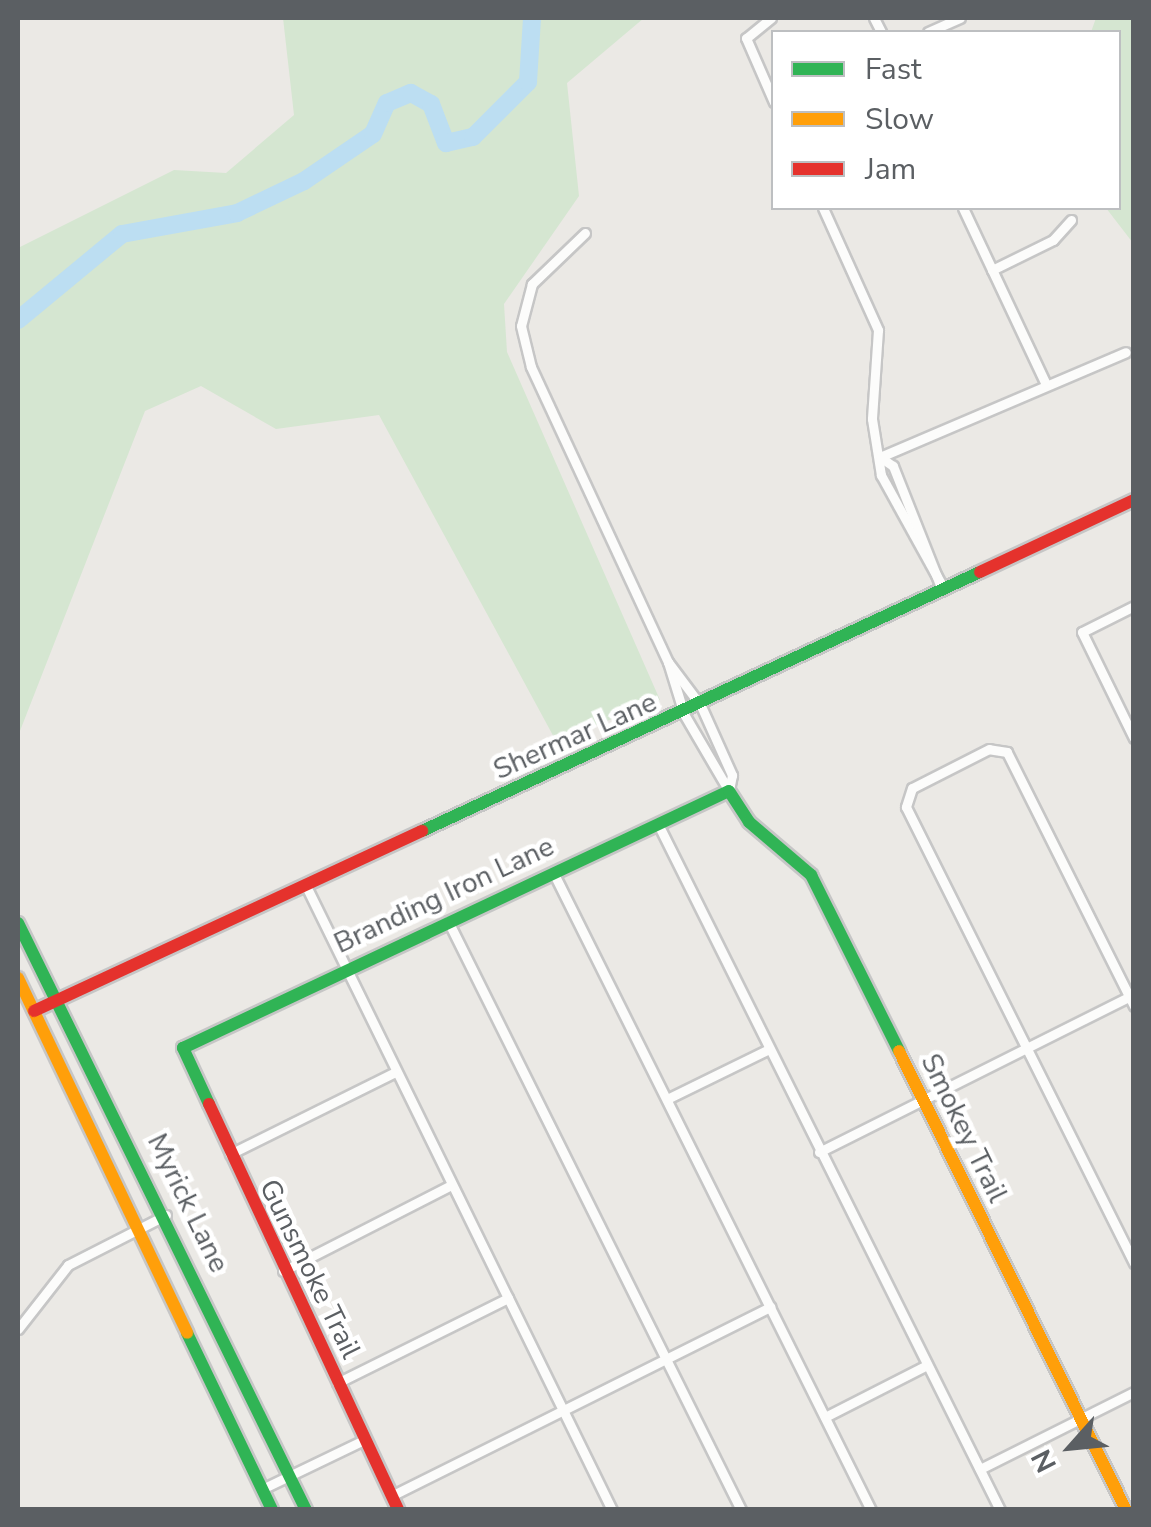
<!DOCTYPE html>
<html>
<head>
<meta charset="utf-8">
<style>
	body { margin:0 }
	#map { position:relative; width:1151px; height:1527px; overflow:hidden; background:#ebe9e5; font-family:"Nunito Sans",sans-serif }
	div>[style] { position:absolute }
	.green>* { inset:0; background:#d5e6d1 }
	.river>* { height:18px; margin:-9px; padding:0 9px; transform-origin:9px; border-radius:9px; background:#bcdef2 }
	.roads { filter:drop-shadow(2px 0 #c6c6c6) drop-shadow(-2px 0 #c6c6c6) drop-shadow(0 2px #c6c6c6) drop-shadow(0 -2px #c6c6c6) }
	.street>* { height:9px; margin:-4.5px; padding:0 4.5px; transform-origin:4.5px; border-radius:4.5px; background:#fcfcfb }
	.fast>* { height:12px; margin:-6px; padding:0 6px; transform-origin:6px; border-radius:6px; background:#30b455 }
	.slow>* { height:12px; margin:-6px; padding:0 6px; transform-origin:6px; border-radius:6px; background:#ff9f0a }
	.jam>* { height:12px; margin:-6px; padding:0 6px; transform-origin:6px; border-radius:6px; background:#e5322d }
	span { translate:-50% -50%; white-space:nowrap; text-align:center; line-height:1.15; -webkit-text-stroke:9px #fff; paint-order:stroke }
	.street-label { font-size:28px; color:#5b5f63 }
	.frame { position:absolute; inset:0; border:20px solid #5b5f63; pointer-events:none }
	.legend { position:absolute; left:771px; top:30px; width:350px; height:180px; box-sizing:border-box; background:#fff; border:2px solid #bdbfc1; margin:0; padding:12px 18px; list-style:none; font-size:30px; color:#5b5f63 }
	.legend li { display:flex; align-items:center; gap:20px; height:50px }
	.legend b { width:50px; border:2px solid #bdbfc1 }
	.north { position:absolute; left:1021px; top:1397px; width:100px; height:100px; -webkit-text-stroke:8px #fff; paint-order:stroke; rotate:243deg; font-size:28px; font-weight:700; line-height:40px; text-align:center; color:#5b5f63 }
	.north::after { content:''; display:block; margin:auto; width:35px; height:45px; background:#5b5f63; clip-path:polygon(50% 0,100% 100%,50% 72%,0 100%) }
</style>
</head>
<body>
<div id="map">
	<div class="green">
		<i style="clip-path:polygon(283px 18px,644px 18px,567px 83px,579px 196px,504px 304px,507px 352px,660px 700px,556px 741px,379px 415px,276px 429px,201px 386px,145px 411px,18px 736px,18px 248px,174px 170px,226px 173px,294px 115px)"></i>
		<i style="clip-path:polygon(1096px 18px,1133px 18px,1133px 243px,1106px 208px,1118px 208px,1118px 32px,1091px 32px)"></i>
	</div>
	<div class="river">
		<i style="left:18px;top:320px;width:135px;rotate:-39.6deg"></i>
		<i style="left:122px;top:234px;width:117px;rotate:-10.3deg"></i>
		<i style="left:237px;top:213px;width:74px;rotate:-25.5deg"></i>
		<i style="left:304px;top:181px;width:83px;rotate:-34.3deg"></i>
		<i style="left:373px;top:134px;width:34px;rotate:-66deg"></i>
		<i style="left:387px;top:103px;width:26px;rotate:-23deg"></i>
		<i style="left:411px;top:93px;width:23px;rotate:29deg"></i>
		<i style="left:431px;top:104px;width:42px;rotate:69deg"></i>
		<i style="left:446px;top:143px;width:28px;rotate:-13deg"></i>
		<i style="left:473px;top:137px;width:78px;rotate:-45deg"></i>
		<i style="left:528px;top:82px;width:64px;rotate:-86.4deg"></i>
	</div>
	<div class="roads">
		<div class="street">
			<i style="left:771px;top:18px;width:32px;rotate:141deg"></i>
			<i style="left:746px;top:38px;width:70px;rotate:66.4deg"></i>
			<i style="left:874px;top:18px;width:16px;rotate:63deg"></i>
			<i style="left:928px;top:32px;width:35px;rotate:-24deg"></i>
			<i style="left:823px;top:208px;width:134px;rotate:65.7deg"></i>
			<i style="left:878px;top:330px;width:89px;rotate:93.9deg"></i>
			<i style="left:872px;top:419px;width:57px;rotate:80.9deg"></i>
			<i style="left:881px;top:475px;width:122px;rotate:61.1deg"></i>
			<i style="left:963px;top:208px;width:192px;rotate:64.8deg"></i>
			<i style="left:585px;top:233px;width:74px;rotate:136.1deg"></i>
			<i style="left:532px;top:284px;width:43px;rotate:104.7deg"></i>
			<i style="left:521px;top:326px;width:42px;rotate:76.3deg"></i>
			<i style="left:531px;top:367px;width:325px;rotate:65.1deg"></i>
			<i style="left:668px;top:662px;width:55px;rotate:53.1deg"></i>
			<i style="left:701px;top:706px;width:76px;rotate:65.8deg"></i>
			<i style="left:732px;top:775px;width:16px;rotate:101deg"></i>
			<i style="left:729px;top:791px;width:89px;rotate:-120.3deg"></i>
			<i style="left:684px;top:714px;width:54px;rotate:-107.1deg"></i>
			<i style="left:992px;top:270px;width:68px;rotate:-26.2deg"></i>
			<i style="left:1053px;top:240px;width:27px;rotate:-48deg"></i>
			<i style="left:880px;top:457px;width:267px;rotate:-23.1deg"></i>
			<i style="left:880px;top:457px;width:16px;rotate:35deg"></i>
			<i style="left:893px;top:466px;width:130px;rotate:68.4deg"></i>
			<i style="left:1134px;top:606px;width:58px;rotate:153.4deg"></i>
			<i style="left:1082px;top:632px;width:118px;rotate:63.9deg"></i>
			<i style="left:658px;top:824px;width:767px;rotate:63.5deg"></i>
			<i style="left:553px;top:872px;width:713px;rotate:63.51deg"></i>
			<i style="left:306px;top:886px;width:695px;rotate:63.88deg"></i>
			<i style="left:448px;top:921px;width:658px;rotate:63.55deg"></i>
			<i style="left:1134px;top:1006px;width:284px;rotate:-116.6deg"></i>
			<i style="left:1007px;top:752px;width:18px;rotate:-171deg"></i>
			<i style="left:989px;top:749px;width:86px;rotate:153.1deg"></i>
			<i style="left:912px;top:788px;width:20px;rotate:108deg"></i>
			<i style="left:906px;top:807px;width:510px;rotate:63.43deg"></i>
			<i style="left:667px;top:1099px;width:114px;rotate:-26.1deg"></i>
			<i style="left:819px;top:1152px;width:349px;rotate:-26.6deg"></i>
			<i style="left:230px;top:1154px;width:184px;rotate:-26.4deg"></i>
			<i style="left:283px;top:1271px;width:189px;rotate:-27.1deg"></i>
			<i style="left:18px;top:1329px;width:81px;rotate:-52deg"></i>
			<i style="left:68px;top:1265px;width:110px;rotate:-27deg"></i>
			<i style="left:337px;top:1383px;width:191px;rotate:-26.4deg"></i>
			<i style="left:825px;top:1417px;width:114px;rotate:-27deg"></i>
			<i style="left:980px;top:1469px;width:172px;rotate:-26.6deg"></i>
			<i style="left:262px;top:1489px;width:113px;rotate:-25.7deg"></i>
			<i style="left:391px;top:1496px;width:424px;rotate:-26.5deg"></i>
		</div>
		<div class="fast">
			<i style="left:422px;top:831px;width:615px;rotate:-24.9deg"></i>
			<i style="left:18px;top:923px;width:654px;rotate:63.87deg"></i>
			<i style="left:209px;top:1104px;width:62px;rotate:-114.9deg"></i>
			<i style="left:183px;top:1048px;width:603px;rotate:-25.21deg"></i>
			<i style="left:729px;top:791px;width:37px;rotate:57deg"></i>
			<i style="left:749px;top:822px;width:82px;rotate:40.5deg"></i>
			<i style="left:811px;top:875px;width:197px;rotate:63.4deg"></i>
			<i style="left:187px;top:1333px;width:196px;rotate:64.3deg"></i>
		</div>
		<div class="slow">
			<i style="left:18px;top:978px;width:393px;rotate:64.5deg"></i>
			<i style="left:899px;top:1051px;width:512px;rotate:63.69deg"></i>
		</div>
		<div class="jam">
			<i style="left:980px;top:572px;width:170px;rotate:-25.1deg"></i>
			<i style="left:34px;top:1011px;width:428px;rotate:-24.9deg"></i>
			<i style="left:209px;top:1104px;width:448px;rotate:65deg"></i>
		</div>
	</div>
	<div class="street-label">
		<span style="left:575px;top:736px;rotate:-24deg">Shermar Lane</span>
		<span style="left:444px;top:895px;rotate:-25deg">Branding Iron Lane</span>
		<span style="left:964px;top:1128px;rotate:64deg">Smokey Trail</span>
		<span style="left:188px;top:1203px;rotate:64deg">Myrick Lane</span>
		<span style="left:310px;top:1269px;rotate:64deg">Gunsmoke Trail</span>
	</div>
	<div class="frame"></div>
	<ul class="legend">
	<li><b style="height:12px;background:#30b455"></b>Fast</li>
	<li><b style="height:12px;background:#ff9f0a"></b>Slow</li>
	<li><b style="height:12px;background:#e5322d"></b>Jam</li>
	</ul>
	<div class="north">N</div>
</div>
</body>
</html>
